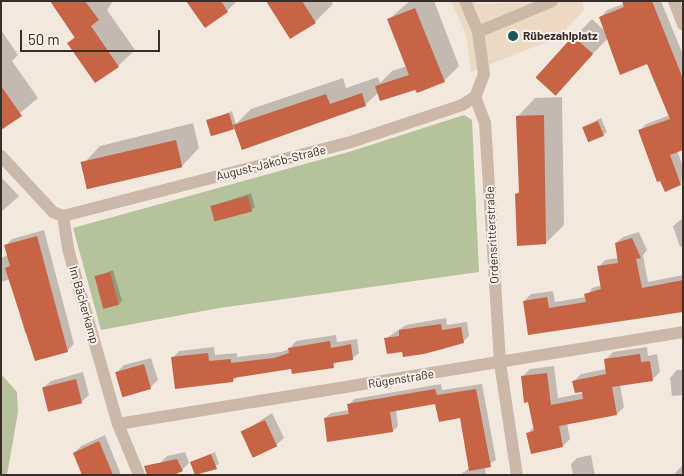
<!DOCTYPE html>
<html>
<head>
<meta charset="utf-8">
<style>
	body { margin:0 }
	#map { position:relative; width:684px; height:476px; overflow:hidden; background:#f3e8dd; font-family:Barlow,sans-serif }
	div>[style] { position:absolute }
	.green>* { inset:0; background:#b6c29c }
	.plaza>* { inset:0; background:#ebd9c4 }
	.shadow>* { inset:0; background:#0003 }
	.building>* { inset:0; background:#c76446; transform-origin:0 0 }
	.minor>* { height:12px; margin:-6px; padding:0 6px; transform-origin:6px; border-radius:6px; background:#cbb8a8 }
	.dots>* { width:14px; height:14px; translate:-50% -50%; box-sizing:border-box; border:2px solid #faf2ea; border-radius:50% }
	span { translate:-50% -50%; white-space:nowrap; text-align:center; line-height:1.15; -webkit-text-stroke:4px #faf2ea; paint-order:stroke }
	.poi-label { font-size:12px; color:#382d29; font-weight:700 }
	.left { translate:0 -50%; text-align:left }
	.street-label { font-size:12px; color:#382d29 }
	.frame { position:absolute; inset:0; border:2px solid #382d29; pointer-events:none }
	.scale { position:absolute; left:20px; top:30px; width:140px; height:22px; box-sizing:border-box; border:2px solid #382d29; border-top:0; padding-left:6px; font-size:15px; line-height:18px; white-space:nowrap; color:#382d29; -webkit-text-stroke:4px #faf2ea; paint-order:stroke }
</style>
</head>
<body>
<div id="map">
	<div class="green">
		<i style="clip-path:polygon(464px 115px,472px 120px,479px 272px,219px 308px,101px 330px,73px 228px,352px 151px)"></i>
		<i style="clip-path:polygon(1px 374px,17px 392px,18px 412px,7px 475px,1px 475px)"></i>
	</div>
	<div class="plaza">
		<i style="clip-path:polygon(451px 1px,474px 1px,475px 4px,582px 1px,584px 10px,559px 37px,471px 72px,466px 35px)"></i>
	</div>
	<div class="shadow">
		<i style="clip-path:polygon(51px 1px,113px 1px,107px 10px,135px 50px,118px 66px,68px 43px,75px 36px)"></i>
		<i style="clip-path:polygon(187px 1px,237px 1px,227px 11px)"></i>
		<i style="clip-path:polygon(268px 1px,331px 1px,333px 4px,315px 22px)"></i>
		<i style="clip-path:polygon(410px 1px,434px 1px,459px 66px,444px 81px,379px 92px,365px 105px,233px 128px,208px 121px,232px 111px,236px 124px,251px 109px,343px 78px,346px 88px,378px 77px,380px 83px,392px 71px,407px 66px,389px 19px)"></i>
		<i style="clip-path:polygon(623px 1px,661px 1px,683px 55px,683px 149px,677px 151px,683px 166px,681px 184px,639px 131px,646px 124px,670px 115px,648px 62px,608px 38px,572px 76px,536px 77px,592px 19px,606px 32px,601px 17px,607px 10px,624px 4px)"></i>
		<i style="clip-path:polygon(1px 30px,18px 55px,12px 61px,38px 98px,1px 129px)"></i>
		<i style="clip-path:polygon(562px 97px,564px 225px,546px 243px,516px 194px,521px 190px,518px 116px,535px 98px)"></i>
		<i style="clip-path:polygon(601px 118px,607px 132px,603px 135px,583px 127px)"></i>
		<i style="clip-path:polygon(193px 123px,199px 148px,182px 166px,83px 164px,100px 146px)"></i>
		<i style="clip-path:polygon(1px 177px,19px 196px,1px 212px)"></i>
		<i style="clip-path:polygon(251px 193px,255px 207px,251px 210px,212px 206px)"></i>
		<i style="clip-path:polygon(683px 218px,683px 246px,680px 247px,673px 226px)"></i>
		<i style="clip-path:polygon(44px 230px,74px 344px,67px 351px,25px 333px,10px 279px,1px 282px,1px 258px,8px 255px,5px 246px,12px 239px)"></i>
		<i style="clip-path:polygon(639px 232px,647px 250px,643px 255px,648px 282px,683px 275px,683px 311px,529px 334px,524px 301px,531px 294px,553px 291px,555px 302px,586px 297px,592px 288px,602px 285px,599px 267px,605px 260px,619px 258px,616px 243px,623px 237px)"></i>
		<i style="clip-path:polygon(113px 270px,122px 301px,119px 304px,96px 277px)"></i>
		<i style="clip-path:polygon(446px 318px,447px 325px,467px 322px,469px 336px,463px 342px,449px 344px,444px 349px,404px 355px,403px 350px,385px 339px,406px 325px)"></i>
		<i style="clip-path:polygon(336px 335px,337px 342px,357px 339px,359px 353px,352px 359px,338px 361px,333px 366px,292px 368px,238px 376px,233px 381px,173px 358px,179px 351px,214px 347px,215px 355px,237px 353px,237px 357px,281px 352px,289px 349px,296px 341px)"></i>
		<i style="clip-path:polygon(647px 347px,648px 356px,657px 354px,660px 372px,652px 380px,620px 385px,624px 407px,617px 414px,567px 423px,570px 439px,563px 446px,528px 433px,534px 427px,522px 377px,530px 369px,554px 366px,558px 398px,584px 393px,574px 381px,581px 374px,606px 369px,605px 360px,613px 352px)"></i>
		<i style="clip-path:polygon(151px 358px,158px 380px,150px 388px,116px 373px,124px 365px)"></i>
		<i style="clip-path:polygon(677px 370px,683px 370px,683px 395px,672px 396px,670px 378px)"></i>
		<i style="clip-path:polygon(83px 372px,89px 395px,81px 402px,43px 388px,51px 381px)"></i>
		<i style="clip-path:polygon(441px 384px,442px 390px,482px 384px,496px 460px,485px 467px,486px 475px,460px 475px,471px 467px,461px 417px,436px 402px,396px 410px,398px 426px,393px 431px,325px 418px,331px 413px,349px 410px,349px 405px,354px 399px)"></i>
		<i style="clip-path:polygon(272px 413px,284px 438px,276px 445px,243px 432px)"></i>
		<i style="clip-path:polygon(105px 435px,121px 475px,93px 475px,74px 453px,81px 446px)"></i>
		<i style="clip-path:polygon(185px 452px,189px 463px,182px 470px,160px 463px,167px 456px)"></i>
		<i style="clip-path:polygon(215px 452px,219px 464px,197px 475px,192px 462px)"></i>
		<i style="clip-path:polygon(591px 455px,595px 475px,573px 475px,571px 464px,577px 458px)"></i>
		<i style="clip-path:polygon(683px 465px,683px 475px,674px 475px,676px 472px)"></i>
	</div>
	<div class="building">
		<i style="clip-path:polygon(50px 1px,85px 1px,99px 20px,91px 26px,119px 67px,95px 83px,67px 43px,75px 38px)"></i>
		<i style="clip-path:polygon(186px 1px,221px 1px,228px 12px,205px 28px)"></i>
		<i style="clip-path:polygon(266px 1px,302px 1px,316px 23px,290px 39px)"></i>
		<i style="clip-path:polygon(622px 1px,652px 1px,683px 79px,683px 150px,670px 155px,681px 185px,665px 192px,660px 181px,657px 182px,638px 130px,670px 119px,647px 64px,620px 75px,599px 17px,624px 7px)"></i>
		<i style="clip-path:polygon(415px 8px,445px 82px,417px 93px,415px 90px,380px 101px,375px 86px,409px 75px,387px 19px)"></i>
		<i style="left:573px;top:36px;width:27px;height:56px;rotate:42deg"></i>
		<i style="clip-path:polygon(1px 86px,22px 116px,1px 130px)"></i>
		<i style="clip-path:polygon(362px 93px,366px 106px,242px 150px,233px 125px,326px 94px,330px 104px)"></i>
		<i style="left:229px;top:113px;width:17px;height:24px;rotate:73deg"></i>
		<i style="clip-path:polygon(544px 115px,546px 244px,517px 246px,515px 194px,519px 193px,516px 116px)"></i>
		<i style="left:598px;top:121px;width:16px;height:17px;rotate:68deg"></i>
		<i style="left:176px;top:140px;width:28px;height:98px;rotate:77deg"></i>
		<i style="left:248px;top:196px;width:16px;height:39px;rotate:75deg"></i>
		<i style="clip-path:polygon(37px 236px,68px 352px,35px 361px,5px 268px,10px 266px,4px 245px)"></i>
		<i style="clip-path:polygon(632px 238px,641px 258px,636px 259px,642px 288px,683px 280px,683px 312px,528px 335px,523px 301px,547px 297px,549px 308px,586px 302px,584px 294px,601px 289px,597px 266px,618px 263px,615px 243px)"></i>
		<i style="left:110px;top:272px;width:34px;height:16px;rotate:75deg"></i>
		<i style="clip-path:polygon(441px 324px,442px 330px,461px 327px,464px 343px,424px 354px,403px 357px,402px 352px,387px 354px,384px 338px,399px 336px,399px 330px)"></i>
		<i style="clip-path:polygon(330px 341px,331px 348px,351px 344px,353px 360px,333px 363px,334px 368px,292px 374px,291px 369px,233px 378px,233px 382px,175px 389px,171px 357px,208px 353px,209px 361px,231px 359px,231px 363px,274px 358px,289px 353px,288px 348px)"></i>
		<i style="clip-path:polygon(640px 354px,641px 362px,650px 361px,653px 381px,612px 387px,617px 415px,559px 426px,563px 447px,531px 454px,526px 433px,534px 431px,528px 402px,524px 403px,521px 376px,547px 373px,551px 405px,583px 399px,582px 392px,575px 393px,572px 381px,606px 374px,604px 359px)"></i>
		<i style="left:144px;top:364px;width:26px;height:30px;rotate:74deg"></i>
		<i style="left:76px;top:379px;width:25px;height:35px;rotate:76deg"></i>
		<i style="clip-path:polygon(435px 389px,437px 395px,476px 389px,491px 467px,469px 471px,460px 418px,439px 422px,435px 404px,390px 412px,393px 432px,327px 442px,324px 418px,349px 414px,347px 404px)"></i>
		<i style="left:265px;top:420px;width:29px;height:27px;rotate:65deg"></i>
		<i style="clip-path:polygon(99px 441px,113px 475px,82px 475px,73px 453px)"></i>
		<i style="clip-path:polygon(211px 454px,217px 469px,195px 475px,190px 462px)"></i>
		<i style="clip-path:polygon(177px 459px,183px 471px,174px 475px,147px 475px,144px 466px)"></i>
	</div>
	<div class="minor">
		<i style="left:465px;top:1px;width:34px;rotate:67deg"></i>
		<i style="left:478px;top:32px;width:42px;rotate:81.9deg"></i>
		<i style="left:484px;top:74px;width:25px;rotate:111deg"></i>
		<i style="left:475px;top:97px;width:28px;rotate:69deg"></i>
		<i style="left:485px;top:123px;width:240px;rotate:86.4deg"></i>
		<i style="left:500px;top:363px;width:113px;rotate:81.4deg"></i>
		<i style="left:674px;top:1px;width:25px;rotate:69deg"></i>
		<i style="left:478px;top:32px;width:80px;rotate:-22.7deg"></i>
		<i style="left:1px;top:156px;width:76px;rotate:47.1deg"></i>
		<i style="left:53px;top:212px;width:11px;rotate:22deg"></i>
		<i style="left:63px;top:216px;width:294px;rotate:-14.4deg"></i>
		<i style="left:348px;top:143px;width:120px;rotate:-18.4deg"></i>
		<i style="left:462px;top:105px;width:15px;rotate:-32deg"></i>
		<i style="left:63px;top:216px;width:33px;rotate:81deg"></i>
		<i style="left:68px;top:249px;width:182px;rotate:74.1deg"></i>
		<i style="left:118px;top:424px;width:55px;rotate:67.6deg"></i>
		<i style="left:118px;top:424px;width:572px;rotate:-9.25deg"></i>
	</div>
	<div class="dots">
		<i style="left:513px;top:36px;background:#1d575a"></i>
	</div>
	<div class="poi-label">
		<span class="left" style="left:523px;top:36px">Rübezahlplatz</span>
	</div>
	<div class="street-label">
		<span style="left:271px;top:163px;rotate:-14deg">August-Jakob-Straße</span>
		<span style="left:492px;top:235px;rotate:-93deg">Ordensritterstraße</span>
		<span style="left:84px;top:305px;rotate:74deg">Im Bäckerkamp</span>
		<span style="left:401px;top:379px;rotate:-9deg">Rügenstraße</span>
	</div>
	<div class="frame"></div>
	<div class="scale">50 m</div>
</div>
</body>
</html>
